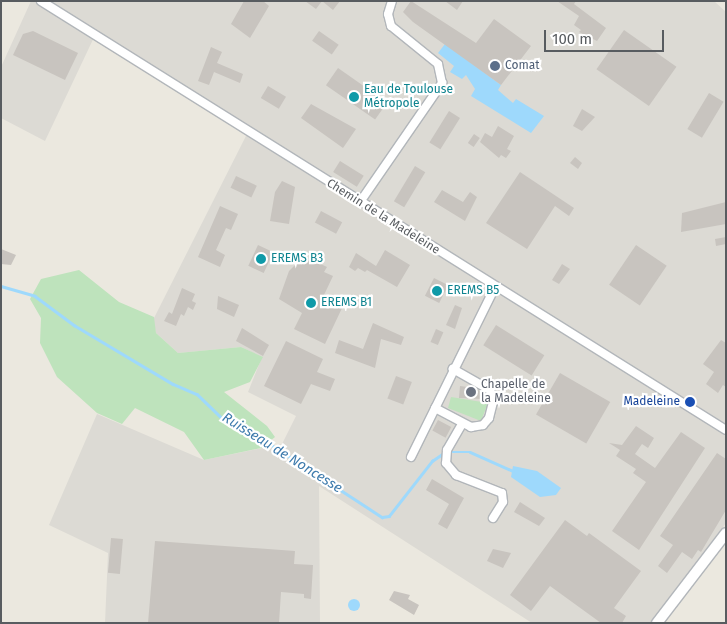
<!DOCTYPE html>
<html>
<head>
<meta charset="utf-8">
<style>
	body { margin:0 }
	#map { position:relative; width:727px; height:624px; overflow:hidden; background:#ebe8df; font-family:"Fira Sans",sans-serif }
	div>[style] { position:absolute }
	.industrial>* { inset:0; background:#dcdad4 }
	.green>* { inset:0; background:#bee3bc }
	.water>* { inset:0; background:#9ed9fc }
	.round { border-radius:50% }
	.stream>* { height:2.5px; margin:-1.25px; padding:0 1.25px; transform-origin:1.25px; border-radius:1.25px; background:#9ed9fc }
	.building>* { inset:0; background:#c8c4bf; transform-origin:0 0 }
	.roads { filter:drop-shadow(1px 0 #b2b6ba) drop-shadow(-1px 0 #b2b6ba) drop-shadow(0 1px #b2b6ba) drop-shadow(0 -1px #b2b6ba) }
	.minor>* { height:8px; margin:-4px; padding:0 4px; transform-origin:4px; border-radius:4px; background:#fff }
	.tertiary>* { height:10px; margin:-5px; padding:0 5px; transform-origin:5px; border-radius:5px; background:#fff }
	.dots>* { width:14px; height:14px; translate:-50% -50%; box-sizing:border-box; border:2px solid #fff; border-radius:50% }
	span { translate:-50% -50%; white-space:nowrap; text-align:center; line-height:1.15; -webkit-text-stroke:4.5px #fff; paint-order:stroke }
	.service-label { font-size:12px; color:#4e5e75 }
	.left { translate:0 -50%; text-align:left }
	.culture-label { font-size:12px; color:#0d838f }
	.street-label { font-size:12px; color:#585c60 }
	.worship-label { font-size:12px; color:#5b616d }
	.transit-label { font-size:12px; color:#164399 }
	.right { translate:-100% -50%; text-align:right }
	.water-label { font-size:14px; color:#3e7bad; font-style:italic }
	.frame { position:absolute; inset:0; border:2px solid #585c60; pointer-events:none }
	.scale { position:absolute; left:544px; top:30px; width:120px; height:22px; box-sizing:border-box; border:2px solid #585c60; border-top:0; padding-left:6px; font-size:15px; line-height:18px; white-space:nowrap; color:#585c60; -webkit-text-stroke:4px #fff; paint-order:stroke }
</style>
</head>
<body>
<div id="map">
	<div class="industrial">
		<i style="clip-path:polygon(31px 1px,714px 1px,726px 12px,726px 523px,654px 620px,651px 623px,532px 623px,319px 486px,320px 623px,105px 623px,108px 553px,49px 525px,97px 414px,204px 460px,282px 444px,296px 416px,248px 392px,262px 357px,241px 347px,178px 353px,156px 333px,153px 320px,250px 128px,97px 31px,45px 141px,1px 118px,1px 67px)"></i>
	</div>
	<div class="green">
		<i style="clip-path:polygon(79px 270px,119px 302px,154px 317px,156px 333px,178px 353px,241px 347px,263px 357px,250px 382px,224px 392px,267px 426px,275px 437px,261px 448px,204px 460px,184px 432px,135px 408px,122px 424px,97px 413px,57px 377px,40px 343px,41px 318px,30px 299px,41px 279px)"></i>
		<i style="clip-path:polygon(451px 397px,488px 403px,481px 421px,448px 408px)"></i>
	</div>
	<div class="water">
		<i style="clip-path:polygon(445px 44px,501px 85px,498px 90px,513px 103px,516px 99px,544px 116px,531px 133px,471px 96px,475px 89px,466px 75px,462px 79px,450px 72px,454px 66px,438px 53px)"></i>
		<i style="clip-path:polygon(513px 466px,537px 471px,561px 488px,556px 495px,540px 497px,511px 477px)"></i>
		<i class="round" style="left:348px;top:599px;width:12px;height:12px"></i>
	</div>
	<div class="stream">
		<i style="left:1px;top:286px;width:35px;rotate:16deg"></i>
		<i style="left:35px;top:296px;width:49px;rotate:36.6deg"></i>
		<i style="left:74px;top:325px;width:115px;rotate:30.8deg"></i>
		<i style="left:173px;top:384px;width:26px;rotate:23deg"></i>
		<i style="left:197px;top:394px;width:40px;rotate:44deg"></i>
		<i style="left:226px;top:422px;width:49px;rotate:26.6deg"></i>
		<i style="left:270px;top:444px;width:134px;rotate:33.1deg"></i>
		<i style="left:382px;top:517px;width:7px;rotate:-8deg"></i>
		<i style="left:389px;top:516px;width:70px;rotate:-52deg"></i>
		<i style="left:432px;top:461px;width:14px;rotate:-34deg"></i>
		<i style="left:450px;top:452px;width:20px"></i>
		<i style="left:470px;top:452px;width:47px;rotate:23.8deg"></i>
	</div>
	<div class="building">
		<i style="clip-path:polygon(244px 1px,263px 1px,269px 6px,250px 38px,231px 24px)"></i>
		<i style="clip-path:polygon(305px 1px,340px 1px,333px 10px,322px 1px,316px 9px)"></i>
		<i style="clip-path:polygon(411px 1px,476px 43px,494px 19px,531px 46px,501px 85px,413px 22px,403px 12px)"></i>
		<i style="clip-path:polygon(445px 1px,463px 1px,457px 10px)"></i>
		<i style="clip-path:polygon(557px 1px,576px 1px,574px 4px,606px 28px,597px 41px,579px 32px,581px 30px,574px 25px,579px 16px)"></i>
		<i style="left:624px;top:30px;width:64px;height:48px;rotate:35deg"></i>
		<i style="clip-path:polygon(33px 31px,78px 53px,65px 80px,13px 55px,23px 34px)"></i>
		<i style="left:319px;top:31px;width:24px;height:12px;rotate:35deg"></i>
		<i style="clip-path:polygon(211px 47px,222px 52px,217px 63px,243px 74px,240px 83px,214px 72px,209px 85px,198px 81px)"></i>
		<i style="left:338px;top:68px;width:60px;height:21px;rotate:35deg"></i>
		<i style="left:268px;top:86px;width:21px;height:14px;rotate:31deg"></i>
		<i style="left:709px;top:93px;width:17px;height:42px;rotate:31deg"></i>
		<i style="clip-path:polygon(311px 104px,356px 129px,343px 148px,301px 118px)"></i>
		<i style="clip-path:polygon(582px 109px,595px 117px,582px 131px,573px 126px)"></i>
		<i style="left:449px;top:111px;width:13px;height:37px;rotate:32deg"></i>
		<i style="clip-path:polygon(498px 126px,514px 136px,507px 149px,511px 151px,506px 158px,501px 155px,499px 158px,480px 142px,485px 133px,492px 137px)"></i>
		<i style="left:474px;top:134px;width:7px;height:11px;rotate:34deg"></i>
		<i style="clip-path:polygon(575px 157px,582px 163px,578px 169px,570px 163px)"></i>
		<i style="left:340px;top:161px;width:28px;height:13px;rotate:32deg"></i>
		<i style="left:415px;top:166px;width:12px;height:41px;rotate:31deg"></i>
		<i style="clip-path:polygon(520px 172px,574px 208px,569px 216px,555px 206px,527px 249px,486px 223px)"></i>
		<i style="left:236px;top:176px;width:23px;height:13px;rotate:25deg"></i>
		<i style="clip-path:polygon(282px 181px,295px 187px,289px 224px,270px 221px,275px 192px)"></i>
		<i style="clip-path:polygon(442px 190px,463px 202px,470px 192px,477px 197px,465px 221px,434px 202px)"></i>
		<i style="clip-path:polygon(726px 202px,726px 224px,681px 232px,682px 213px)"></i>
		<i style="clip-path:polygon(220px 206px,238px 214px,231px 230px,226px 228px,216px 250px,225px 255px,220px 267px,198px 257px)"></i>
		<i style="left:321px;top:211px;width:24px;height:13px;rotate:28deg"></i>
		<i style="clip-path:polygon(726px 237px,726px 244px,716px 246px,715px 239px)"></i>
		<i style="left:258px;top:245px;width:17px;height:23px;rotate:25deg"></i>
		<i style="left:636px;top:245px;width:37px;height:48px;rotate:34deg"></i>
		<i style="clip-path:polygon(1px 249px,16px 255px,11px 265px,1px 264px)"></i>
		<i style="clip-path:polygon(385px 250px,410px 265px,397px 287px,367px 270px,365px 272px,358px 268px,355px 271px,349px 267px,356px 253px,376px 266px)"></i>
		<i style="clip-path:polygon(304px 256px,327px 267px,324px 272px,333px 276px,323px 297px,343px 306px,325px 344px,294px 329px,302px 313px,279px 299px,289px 271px)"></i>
		<i style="clip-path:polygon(562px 264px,570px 269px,559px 284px,552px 280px)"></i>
		<i style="left:434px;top:278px;width:16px;height:20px;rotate:27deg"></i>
		<i style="clip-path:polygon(182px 288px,195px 294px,192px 301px,196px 303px,193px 310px,188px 307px,184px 316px,181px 314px,176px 326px,164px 321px,169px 312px,172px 314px)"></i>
		<i style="clip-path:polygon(218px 296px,239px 305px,234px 317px,217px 309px)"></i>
		<i style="clip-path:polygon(455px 305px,462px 308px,455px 329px,446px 325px)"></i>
		<i style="clip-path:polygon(373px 323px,404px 337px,401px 345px,381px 339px,375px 368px,335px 353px,339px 340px,363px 349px)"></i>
		<i style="left:496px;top:325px;width:57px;height:24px;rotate:32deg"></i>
		<i style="clip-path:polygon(242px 328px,269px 345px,263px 356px,236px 341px)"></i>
		<i style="left:436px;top:329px;width:8px;height:14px;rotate:23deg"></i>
		<i style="clip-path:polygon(721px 340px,726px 343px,726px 387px,723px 385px,718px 393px,706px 384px,714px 372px,703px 364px)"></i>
		<i style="clip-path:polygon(286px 341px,323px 359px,317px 372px,335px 379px,330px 391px,311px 384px,301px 404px,264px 386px)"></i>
		<i style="left:560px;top:373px;width:58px;height:48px;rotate:30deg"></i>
		<i style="left:396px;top:376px;width:17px;height:24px;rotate:21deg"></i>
		<i style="clip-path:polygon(460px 386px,475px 388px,483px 393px,483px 399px,459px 398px)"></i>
		<i style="left:438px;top:420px;width:15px;height:12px;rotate:28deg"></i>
		<i style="clip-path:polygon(636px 426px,654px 438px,648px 448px,642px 444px,635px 454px,655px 468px,681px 432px,705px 448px,639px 550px,612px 531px,646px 482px,633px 473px,636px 469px,616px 456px,620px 450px,609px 443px,622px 445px)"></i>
		<i style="clip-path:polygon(717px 453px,726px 459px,726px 510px,701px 552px,698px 550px,692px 559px,682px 552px,667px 573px,658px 566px,673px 545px,660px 536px)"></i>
		<i style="clip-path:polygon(432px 479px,464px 498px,447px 529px,438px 524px,449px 504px,426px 490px)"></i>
		<i style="clip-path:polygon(520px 502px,545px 518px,539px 526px,514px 512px)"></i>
		<i style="clip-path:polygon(565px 520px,587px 536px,589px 533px,641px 571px,614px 608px,626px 616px,622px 623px,601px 623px,550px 586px,531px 611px,510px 595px)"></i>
		<i style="left:111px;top:538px;width:12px;height:35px;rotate:5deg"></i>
		<i style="clip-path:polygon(155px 541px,295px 551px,294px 564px,313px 565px,311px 599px,304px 598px,304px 594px,281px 592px,279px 623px,148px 623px)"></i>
		<i style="clip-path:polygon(493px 549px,511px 553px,503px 568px,487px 561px)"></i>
		<i style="clip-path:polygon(394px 591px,410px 595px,408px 599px,419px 605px,414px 615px,389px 600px)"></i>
	</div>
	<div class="roads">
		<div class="minor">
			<i style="left:41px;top:1px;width:808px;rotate:32.06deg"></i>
			<i style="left:360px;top:202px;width:145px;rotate:-55.4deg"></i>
			<i style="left:442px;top:83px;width:19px;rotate:-102deg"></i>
			<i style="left:438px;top:64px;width:60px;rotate:-141deg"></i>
			<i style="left:391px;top:26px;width:12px;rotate:-104deg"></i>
			<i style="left:388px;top:14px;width:14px;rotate:-73deg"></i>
			<i style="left:435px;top:408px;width:41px;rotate:27.8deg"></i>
			<i style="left:471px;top:427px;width:12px;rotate:-9deg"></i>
			<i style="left:483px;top:425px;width:9px;rotate:-49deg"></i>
			<i style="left:489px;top:418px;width:16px;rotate:-76deg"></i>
			<i style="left:493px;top:402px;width:12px;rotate:-104deg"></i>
			<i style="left:490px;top:390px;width:43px;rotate:-150.4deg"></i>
			<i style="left:462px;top:424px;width:30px;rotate:120deg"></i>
			<i style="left:447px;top:450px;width:13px;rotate:94deg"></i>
			<i style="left:446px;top:463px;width:16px;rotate:50deg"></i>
			<i style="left:456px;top:475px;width:49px;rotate:21.4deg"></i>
			<i style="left:502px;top:493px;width:9px;rotate:84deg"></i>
			<i style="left:503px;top:502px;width:19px;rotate:122deg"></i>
			<i style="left:411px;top:457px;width:190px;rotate:-63.7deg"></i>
		</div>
		<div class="tertiary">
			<i style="left:657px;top:623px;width:113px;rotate:-52.5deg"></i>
		</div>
	</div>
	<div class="dots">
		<i style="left:495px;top:66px;background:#5c6f8a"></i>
		<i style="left:354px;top:97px;background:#0f9aa8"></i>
		<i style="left:261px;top:259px;background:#0f9aa8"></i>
		<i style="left:437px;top:291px;background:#0f9aa8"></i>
		<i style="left:311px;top:303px;background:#0f9aa8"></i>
		<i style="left:471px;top:392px;background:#6b7280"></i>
		<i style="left:690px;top:402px;background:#1a4fb4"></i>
	</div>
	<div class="service-label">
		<span class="left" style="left:505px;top:66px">Comat</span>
	</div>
	<div class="culture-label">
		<span class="left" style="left:364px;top:97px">Eau de Toulouse<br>Métropole</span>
		<span class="left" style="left:271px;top:259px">EREMS B3</span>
		<span class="left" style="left:447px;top:291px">EREMS B5</span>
		<span class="left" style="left:321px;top:303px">EREMS B1</span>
	</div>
	<div class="street-label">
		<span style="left:383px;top:217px;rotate:32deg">Chemin de la Madeleine</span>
	</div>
	<div class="worship-label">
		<span class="left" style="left:481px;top:392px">Chapelle de<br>la Madeleine</span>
	</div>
	<div class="transit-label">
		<span class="right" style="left:680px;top:402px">Madeleine</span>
	</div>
	<div class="water-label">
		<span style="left:282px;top:453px;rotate:32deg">Ruisseau de Noncesse</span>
	</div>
	<div class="frame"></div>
	<div class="scale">100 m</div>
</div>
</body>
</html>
